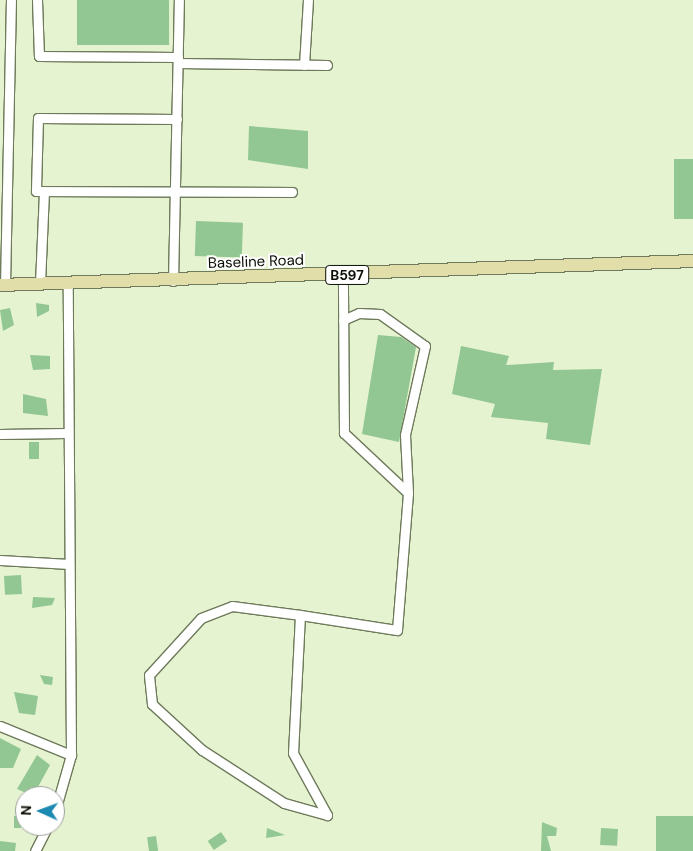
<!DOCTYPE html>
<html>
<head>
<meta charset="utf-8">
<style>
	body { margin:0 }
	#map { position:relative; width:693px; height:851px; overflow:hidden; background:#e5f3d0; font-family:"DM Sans",sans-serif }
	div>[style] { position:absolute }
	.building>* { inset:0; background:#92c793; transform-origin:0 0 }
	.roads { filter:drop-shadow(1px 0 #6e7a5b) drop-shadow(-1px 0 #6e7a5b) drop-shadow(0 1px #6e7a5b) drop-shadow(0 -1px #6e7a5b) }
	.minor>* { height:9px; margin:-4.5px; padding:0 4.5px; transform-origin:4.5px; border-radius:4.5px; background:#fff }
	.primary>* { height:12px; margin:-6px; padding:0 6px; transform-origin:6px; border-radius:6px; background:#e2deaa }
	span { translate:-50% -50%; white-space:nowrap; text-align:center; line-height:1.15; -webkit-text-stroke:4px #fff; paint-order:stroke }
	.shield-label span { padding:1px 4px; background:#fff; border:1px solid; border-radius:4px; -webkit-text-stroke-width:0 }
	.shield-label { font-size:14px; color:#0b0f05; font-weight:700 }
	.street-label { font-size:15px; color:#0b0f05 }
	.north { position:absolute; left:15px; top:786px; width:50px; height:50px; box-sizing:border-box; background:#fff; border:1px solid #9d9f9b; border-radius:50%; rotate:272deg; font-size:14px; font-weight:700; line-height:20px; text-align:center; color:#0b0f05 }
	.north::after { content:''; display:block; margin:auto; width:18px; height:22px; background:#1b89b0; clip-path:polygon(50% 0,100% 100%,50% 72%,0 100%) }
</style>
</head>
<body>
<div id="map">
	<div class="building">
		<i style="left:77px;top:0;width:92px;height:45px"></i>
		<i style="clip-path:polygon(249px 126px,308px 131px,308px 169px,248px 160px)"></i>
		<i style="left:674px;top:159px;width:19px;height:60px"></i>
		<i style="left:196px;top:221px;width:47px;height:35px;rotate:2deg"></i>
		<i style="clip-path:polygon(36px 303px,49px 305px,49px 311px,37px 317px)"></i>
		<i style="clip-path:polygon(10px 308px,14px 325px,3px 331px,0 310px)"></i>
		<i style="clip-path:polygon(378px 335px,401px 337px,416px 347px,399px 442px,362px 434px)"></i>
		<i style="clip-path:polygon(461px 346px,509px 356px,506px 365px,554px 362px,553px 370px,602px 369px,590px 445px,546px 439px,548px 423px,491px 417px,495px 404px,452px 394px)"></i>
		<i style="clip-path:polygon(30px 355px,50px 356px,50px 369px,33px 370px)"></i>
		<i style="clip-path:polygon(23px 394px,46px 399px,48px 416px,23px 413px)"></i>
		<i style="left:29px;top:442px;width:10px;height:17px"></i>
		<i style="left:21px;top:575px;width:19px;height:17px;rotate:87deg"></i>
		<i style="clip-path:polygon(33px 597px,55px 598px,52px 605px,32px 608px)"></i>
		<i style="clip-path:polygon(40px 675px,53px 677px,52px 685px,44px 684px)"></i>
		<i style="clip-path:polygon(14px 692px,38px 696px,35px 715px,19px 713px)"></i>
		<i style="clip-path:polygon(0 738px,21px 749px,13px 768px,0 768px)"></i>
		<i style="clip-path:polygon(37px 755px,50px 765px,33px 796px,17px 789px)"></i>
		<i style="left:14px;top:816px;width:7px;height:12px"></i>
		<i style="left:693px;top:816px;width:35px;height:37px;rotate:90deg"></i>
		<i style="clip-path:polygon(542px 822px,557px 828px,556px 836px,547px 836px,551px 851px,541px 851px)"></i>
		<i style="clip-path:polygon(267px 828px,285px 835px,266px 838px)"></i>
		<i style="left:601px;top:828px;width:17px;height:17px;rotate:3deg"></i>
		<i style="left:221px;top:832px;width:11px;height:16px;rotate:56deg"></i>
		<i style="left:156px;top:836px;width:15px;height:9px;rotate:82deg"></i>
		<i style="clip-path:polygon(0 841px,16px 843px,15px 851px,0 851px)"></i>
	</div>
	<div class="roads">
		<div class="minor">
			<i style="left:37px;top:0;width:56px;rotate:88deg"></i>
			<i style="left:39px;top:56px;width:139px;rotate:0.4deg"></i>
			<i style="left:178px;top:63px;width:149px;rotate:0.8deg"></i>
			<i style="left:304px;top:65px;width:65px;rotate:-86.5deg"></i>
			<i style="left:177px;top:119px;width:139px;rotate:-179.6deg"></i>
			<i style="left:38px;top:118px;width:73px;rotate:91.6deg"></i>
			<i style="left:36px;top:191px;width:256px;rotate:0.2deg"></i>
			<i style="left:173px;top:281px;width:281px;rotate:-88.8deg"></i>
			<i style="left:40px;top:283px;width:92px;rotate:-87.5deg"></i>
			<i style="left:5px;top:285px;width:285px;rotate:-88.8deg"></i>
			<i style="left:343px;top:320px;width:17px;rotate:-24deg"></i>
			<i style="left:359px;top:313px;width:21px;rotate:3deg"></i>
			<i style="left:380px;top:314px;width:55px;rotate:35.4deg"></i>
			<i style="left:425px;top:346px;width:91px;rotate:102.7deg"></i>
			<i style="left:405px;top:435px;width:58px;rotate:87deg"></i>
			<i style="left:0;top:434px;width:66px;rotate:-0.9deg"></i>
			<i style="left:0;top:560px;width:69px;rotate:3.3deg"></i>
			<i style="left:300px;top:615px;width:138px;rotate:92.9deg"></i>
			<i style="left:293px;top:753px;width:71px;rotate:61.3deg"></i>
			<i style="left:327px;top:815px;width:45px;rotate:-164.4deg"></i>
			<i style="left:284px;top:803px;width:98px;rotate:-147.1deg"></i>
			<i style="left:202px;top:750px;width:68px;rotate:-137.4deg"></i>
			<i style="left:152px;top:704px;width:29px;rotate:-96deg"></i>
			<i style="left:149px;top:675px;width:77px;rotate:-47.6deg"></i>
			<i style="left:201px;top:618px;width:33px;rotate:-21deg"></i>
			<i style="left:232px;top:606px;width:69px;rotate:7.5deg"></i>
			<i style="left:300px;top:615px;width:98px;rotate:8.8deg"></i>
			<i style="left:397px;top:630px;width:137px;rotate:-85.4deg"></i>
			<i style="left:408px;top:493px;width:88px;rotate:-136.8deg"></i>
			<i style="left:344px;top:433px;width:158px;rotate:-90.4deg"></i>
			<i style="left:0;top:726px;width:77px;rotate:22.2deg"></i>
			<i style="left:55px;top:811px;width:58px;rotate:-74.1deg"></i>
			<i style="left:71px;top:755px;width:472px;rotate:-90.4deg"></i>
			<i style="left:35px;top:851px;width:28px;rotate:-63deg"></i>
		</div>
		<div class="primary">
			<i style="left:0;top:285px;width:693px;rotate:-1.98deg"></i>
		</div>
	</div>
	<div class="shield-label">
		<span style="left:347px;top:275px">B597</span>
	</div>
	<div class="street-label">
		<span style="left:256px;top:262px;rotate:-2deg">Baseline Road</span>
	</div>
	<div class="north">N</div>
</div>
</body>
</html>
